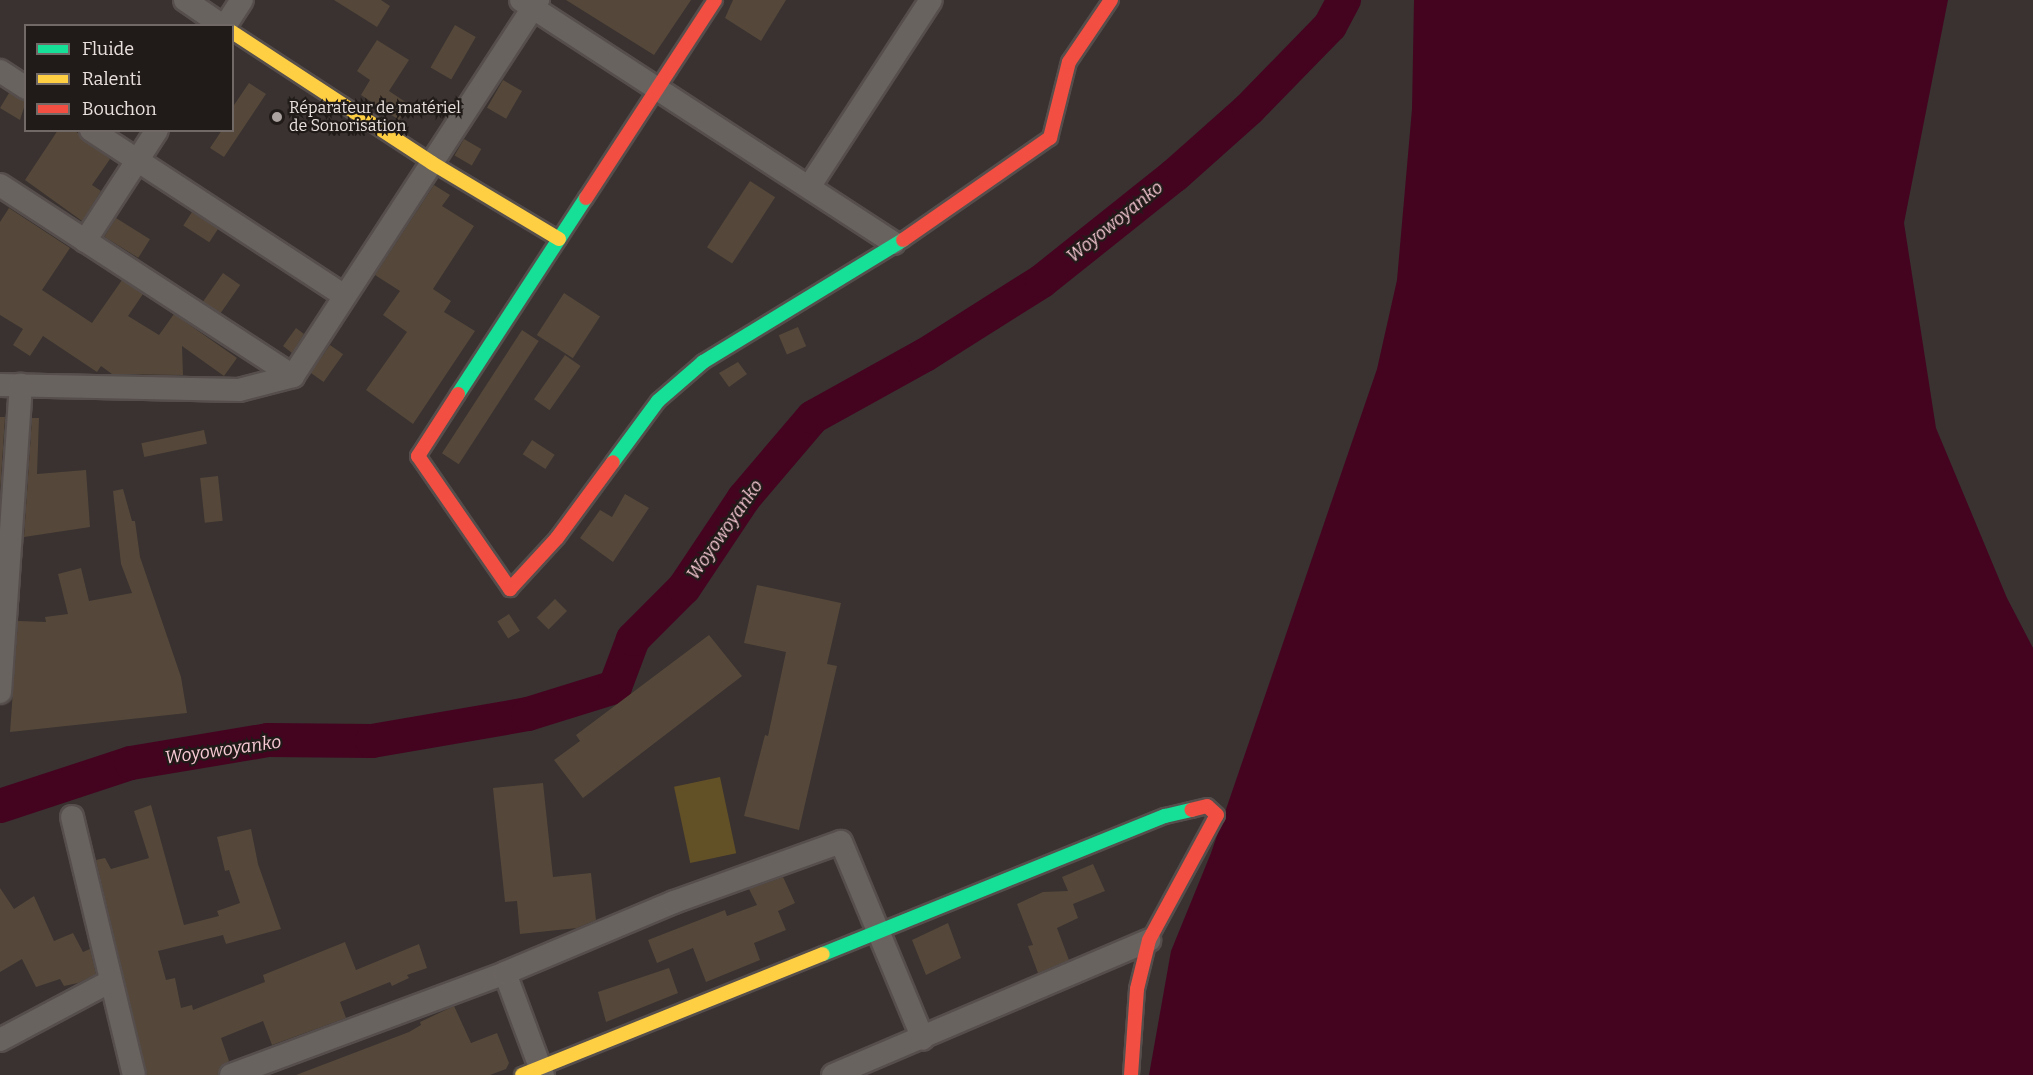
<!DOCTYPE html>
<html>
<head>
<meta charset="utf-8">
<style>
	body { margin:0 }
	#map { position:relative; width:2033px; height:1075px; overflow:hidden; background:#393230; font-family:Bitter,serif }
	div>[style] { position:absolute }
	.green>* { inset:0; background:#625027; transform-origin:0 0 }
	.water>* { inset:0; background:#440420 }
	.river>* { height:34px; margin:-17px; padding:0 17px; transform-origin:17px; border-radius:17px; background:#440420 }
	.building>* { inset:0; background:#55483a; transform-origin:0 0 }
	.roads { filter:drop-shadow(2px 0 #554e4c) drop-shadow(-2px 0 #554e4c) drop-shadow(0 2px #554e4c) drop-shadow(0 -2px #554e4c) }
	.street>* { height:22px; margin:-11px; padding:0 11px; transform-origin:11px; border-radius:11px; background:#696360 }
	.fast>* { height:14px; margin:-7px; padding:0 7px; transform-origin:7px; border-radius:7px; background:#16e098 }
	.slow>* { height:14px; margin:-7px; padding:0 7px; transform-origin:7px; border-radius:7px; background:#ffcf43 }
	.jam>* { height:14px; margin:-7px; padding:0 7px; transform-origin:7px; border-radius:7px; background:#f24e42 }
	.dots>* { width:16px; height:16px; translate:-50% -50%; box-sizing:border-box; border:3px solid #201a18; border-radius:50% }
	span { translate:-50% -50%; white-space:nowrap; text-align:center; line-height:1.15; -webkit-text-stroke:4.5px #201a18; paint-order:stroke }
	.poi-label { font-size:16px; color:#e8e0dc }
	.left { translate:0 -50%; text-align:left }
	.water-label { font-size:18px; color:#f7c9d4; font-style:italic }
	.legend { position:absolute; left:24px; top:24px; width:210px; height:108px; box-sizing:border-box; background:#201a18; border:2px solid #706966; margin:0; padding:8px 10px; list-style:none; font-size:18px; color:#e8e0dc }
	.legend li { display:flex; align-items:center; gap:12px; height:30px }
	.legend b { width:30px; border:2px solid #706966 }
</style>
</head>
<body>
<div id="map">
	<div class="green">
		<i style="left:720px;top:777px;width:78px;height:47px;rotate:78deg"></i>
	</div>
	<div class="water">
		<i style="clip-path:polygon(1414px 0,1948px 0,1904px 223px,1936px 428px,2007px 598px,2033px 648px,2033px 1075px,1149px 1075px,1171px 951px,1211px 853px,1377px 369px,1397px 280px,1412px 109px)"></i>
	</div>
	<div class="river">
		<i style="left:0;top:806px;width:138px;rotate:-18.2deg"></i>
		<i style="left:131px;top:763px;width:139px;rotate:-9.5deg"></i>
		<i style="left:268px;top:740px;width:104px;rotate:0.6deg"></i>
		<i style="left:372px;top:741px;width:158px;rotate:-9.8deg"></i>
		<i style="left:528px;top:714px;width:91px;rotate:-17.2deg"></i>
		<i style="left:615px;top:687px;width:51px;rotate:-69.4deg"></i>
		<i style="left:633px;top:639px;width:72px;rotate:-45deg"></i>
		<i style="left:684px;top:588px;width:108px;rotate:-56.3deg"></i>
		<i style="left:744px;top:498px;width:106px;rotate:-49.6deg"></i>
		<i style="left:813px;top:417px;width:128px;rotate:-29deg"></i>
		<i style="left:925px;top:355px;width:138px;rotate:-32.3deg"></i>
		<i style="left:1042px;top:281px;width:170px;rotate:-38.6deg"></i>
		<i style="left:1175px;top:175px;width:99px;rotate:-41.7deg"></i>
		<i style="left:1249px;top:109px;width:116px;rotate:-45.7deg"></i>
		<i style="left:1330px;top:26px;width:30px;rotate:-62deg"></i>
	</div>
	<div class="building">
		<i style="clip-path:polygon(334px 0,381px 0,390px 6px,377px 27px)"></i>
		<i style="clip-path:polygon(566px 0,691px 0,654px 55px)"></i>
		<i style="clip-path:polygon(733px 0,786px 0,761px 41px,725px 18px)"></i>
		<i style="left:455px;top:25px;width:24px;height:49px;rotate:30deg"></i>
		<i style="clip-path:polygon(377px 40px,409px 60px,389px 91px,410px 105px,399px 120px,361px 95px,370px 80px,357px 71px)"></i>
		<i style="left:503px;top:80px;width:22px;height:32px;rotate:30deg"></i>
		<i style="clip-path:polygon(249px 83px,266px 94px,224px 157px,210px 148px,222px 130px,232px 130px,232px 108px)"></i>
		<i style="clip-path:polygon(9px 93px,26px 101px,20px 120px,0 108px)"></i>
		<i style="clip-path:polygon(58px 130px,74px 130px,110px 159px,92px 185px,101px 191px,82px 221px,25px 180px)"></i>
		<i style="left:464px;top:139px;width:20px;height:19px;rotate:30deg"></i>
		<i style="left:750px;top:181px;width:30px;height:79px;rotate:33deg"></i>
		<i style="clip-path:polygon(434px 185px,450px 195px,442px 206px,474px 226px,433px 289px,451px 301px,444px 312px,475px 331px,413px 424px,366px 390px,407px 332px,383px 315px,400px 291px,375px 275px)"></i>
		<i style="clip-path:polygon(9px 208px,70px 248px,42px 290px,92px 323px,122px 280px,143px 294px,128px 316px,159px 335px,174px 314px,237px 358px,224px 376px,182px 346px,183px 375px,112px 374px,101px 366px,97px 372px,43px 336px,30px 356px,13px 345px,23px 329px,0 315px,0 222px)"></i>
		<i style="left:192px;top:212px;width:31px;height:16px;rotate:33deg"></i>
		<i style="left:116px;top:218px;width:40px;height:22px;rotate:32deg"></i>
		<i style="left:223px;top:273px;width:21px;height:35px;rotate:35deg"></i>
		<i style="left:564px;top:293px;width:43px;height:50px;rotate:33deg"></i>
		<i style="left:798px;top:327px;width:21px;height:21px;rotate:67deg"></i>
		<i style="clip-path:polygon(296px 328px,304px 334px,292px 353px,283px 346px)"></i>
		<i style="left:522px;top:330px;width:20px;height:147px;rotate:33deg"></i>
		<i style="left:330px;top:345px;width:16px;height:34px;rotate:35deg"></i>
		<i style="left:565px;top:355px;width:19px;height:54px;rotate:35deg"></i>
		<i style="clip-path:polygon(738px 362px,747px 374px,729px 387px,719px 373px)"></i>
		<i style="clip-path:polygon(0 417px,5px 417px,0 494px)"></i>
		<i style="clip-path:polygon(32px 418px,39px 418px,37px 474px,86px 470px,90px 527px,24px 537px)"></i>
		<i style="left:204px;top:430px;width:14px;height:64px;rotate:78deg"></i>
		<i style="left:532px;top:440px;width:27px;height:17px;rotate:33deg"></i>
		<i style="left:218px;top:476px;width:45px;height:18px;rotate:84deg"></i>
		<i style="clip-path:polygon(123px 489px,132px 521px,135px 521px,140px 557px,181px 677px,187px 713px,10px 732px,18px 621px,46px 622px,45px 617px,68px 614px,58px 574px,81px 568px,89px 601px,132px 593px,121px 564px,113px 491px)"></i>
		<i style="clip-path:polygon(625px 494px,649px 508px,613px 562px,580px 538px,600px 510px,612px 517px)"></i>
		<i style="clip-path:polygon(757px 585px,841px 603px,827px 664px,837px 666px,799px 830px,744px 816px,765px 735px,768px 736px,786px 652px,744px 643px)"></i>
		<i style="left:555px;top:599px;width:17px;height:26px;rotate:45deg"></i>
		<i style="left:509px;top:614px;width:20px;height:14px;rotate:57deg"></i>
		<i style="clip-path:polygon(709px 635px,742px 676px,583px 798px,554px 760px,580px 741px,576px 735px)"></i>
		<i style="clip-path:polygon(543px 783px,553px 877px,591px 873px,596px 920px,577px 928px,520px 934px,517px 901px,505px 902px,493px 788px)"></i>
		<i style="clip-path:polygon(151px 805px,184px 925px,219px 916px,217px 911px,240px 903px,229px 870px,225px 871px,217px 837px,251px 829px,258px 864px,281px 929px,226px 944px,223px 935px,158px 951px,166px 980px,175px 978px,181px 1008px,192px 1005px,193px 1010px,265px 982px,263px 975px,345px 942px,356px 970px,419px 944px,427px 968px,407px 975px,409px 978px,392px 986px,390px 982px,340px 1002px,346px 1018px,272px 1045px,263px 1021px,221px 1038px,229px 1061px,220px 1067px,218px 1075px,147px 1075px,96px 860px,105px 858px,111px 869px,149px 858px,134px 811px)"></i>
		<i style="clip-path:polygon(1093px 864px,1105px 891px,1073px 904px,1078px 918px,1057px 928px,1069px 960px,1038px 973px,1028px 946px,1033px 945px,1017px 904px,1043px 892px,1068px 891px,1062px 877px)"></i>
		<i style="clip-path:polygon(783px 877px,795px 903px,778px 911px,786px 930px,754px 943px,760px 960px,706px 982px,693px 948px,657px 963px,648px 940px,725px 910px,727px 916px,757px 905px,749px 889px)"></i>
		<i style="clip-path:polygon(0 888px,14px 909px,34px 896px,54px 941px,73px 933px,83px 952px,90px 949px,96px 974px,78px 983px,64px 986px,60px 979px,36px 987px,22px 959px,0 972px)"></i>
		<i style="clip-path:polygon(948px 923px,961px 958px,926px 975px,912px 940px)"></i>
		<i style="clip-path:polygon(669px 968px,678px 993px,606px 1022px,598px 992px)"></i>
		<i style="clip-path:polygon(454px 1006px,471px 1043px,497px 1033px,509px 1063px,506px 1069px,490px 1075px,296px 1075px,409px 1032px,421px 1025px,420px 1022px)"></i>
	</div>
	<div class="roads">
		<div class="street">
			<i style="left:185px;top:0;width:46px;rotate:34.4deg"></i>
			<i style="left:521px;top:0;width:445px;rotate:33.1deg"></i>
			<i style="left:225px;top:26px;width:31px;rotate:-57deg"></i>
			<i style="left:0;top:71px;width:31px;rotate:33deg"></i>
			<i style="left:91px;top:130px;width:303px;rotate:33.2deg"></i>
			<i style="left:0;top:185px;width:350px;rotate:33.1deg"></i>
			<i style="left:809px;top:187px;width:223px;rotate:-56.9deg"></i>
			<i style="left:85px;top:241px;width:132px;rotate:-57deg"></i>
			<i style="left:0;top:385px;width:239px;rotate:1.2deg"></i>
			<i style="left:239px;top:390px;width:56px;rotate:-14.5deg"></i>
			<i style="left:293px;top:376px;width:449px;rotate:-56.9deg"></i>
			<i style="left:0;top:692px;width:308px;rotate:-86.1deg"></i>
			<i style="left:72px;top:817px;width:265px;rotate:76.5deg"></i>
			<i style="left:505px;top:973px;width:109px;rotate:69.6deg"></i>
			<i style="left:0;top:1040px;width:126px;rotate:-28deg"></i>
			<i style="left:231px;top:1075px;width:292px;rotate:-20.4deg"></i>
			<i style="left:505px;top:973px;width:183px;rotate:-22.8deg"></i>
			<i style="left:674px;top:902px;width:177px;rotate:-19.8deg"></i>
			<i style="left:841px;top:842px;width:213px;rotate:67.4deg"></i>
			<i style="left:833px;top:1075px;width:344px;rotate:-23.1deg"></i>
		</div>
		<div class="fast">
			<i style="left:458px;top:394px;width:234px;rotate:-56.9deg"></i>
			<i style="left:613px;top:462px;width:76px;rotate:-53.6deg"></i>
			<i style="left:658px;top:401px;width:60px;rotate:-40.9deg"></i>
			<i style="left:703px;top:362px;width:234px;rotate:-31.4deg"></i>
			<i style="left:823px;top:954px;width:369px;rotate:-22deg"></i>
			<i style="left:1165px;top:816px;width:27px;rotate:-13deg"></i>
		</div>
		<div class="slow">
			<i style="left:232px;top:32px;width:239px;rotate:33.2deg"></i>
			<i style="left:432px;top:163px;width:148px;rotate:30.9deg"></i>
			<i style="left:522px;top:1075px;width:324px;rotate:-21.9deg"></i>
		</div>
		<div class="jam">
			<i style="left:586px;top:198px;width:236px;rotate:-56.9deg"></i>
			<i style="left:903px;top:240px;width:179px;rotate:-34.8deg"></i>
			<i style="left:1050px;top:138px;width:78px;rotate:-76deg"></i>
			<i style="left:1069px;top:62px;width:75px;rotate:-55.9deg"></i>
			<i style="left:458px;top:394px;width:74px;rotate:122.8deg"></i>
			<i style="left:418px;top:456px;width:162px;rotate:55.3deg"></i>
			<i style="left:510px;top:589px;width:69px;rotate:-47.3deg"></i>
			<i style="left:557px;top:538px;width:94px;rotate:-53.6deg"></i>
			<i style="left:1131px;top:1075px;width:86px;rotate:-86deg"></i>
			<i style="left:1137px;top:989px;width:50px;rotate:-76.2deg"></i>
			<i style="left:1149px;top:940px;width:142px;rotate:-61.5deg"></i>
			<i style="left:1217px;top:815px;width:13px;rotate:-138deg"></i>
			<i style="left:1207px;top:806px;width:16px;rotate:166deg"></i>
		</div>
	</div>
	<div class="dots">
		<i style="left:277px;top:117px;background:#aba3a0"></i>
	</div>
	<div class="poi-label">
		<span class="left" style="left:289px;top:117px">Réparateur de matériel<br>de Sonorisation</span>
	</div>
	<div class="water-label">
		<span style="left:1115px;top:222px;rotate:-39deg">Woyowoyanko</span>
		<span style="left:725px;top:530px;rotate:-55deg">Woyowoyanko</span>
		<span style="left:223px;top:750px;rotate:-8deg">Woyowoyanko</span>
	</div>
	<ul class="legend">
	<li><b style="height:8px;background:#16e098"></b>Fluide</li>
	<li><b style="height:8px;background:#ffcf43"></b>Ralenti</li>
	<li><b style="height:8px;background:#f24e42"></b>Bouchon</li>
	</ul>
</div>
</body>
</html>
